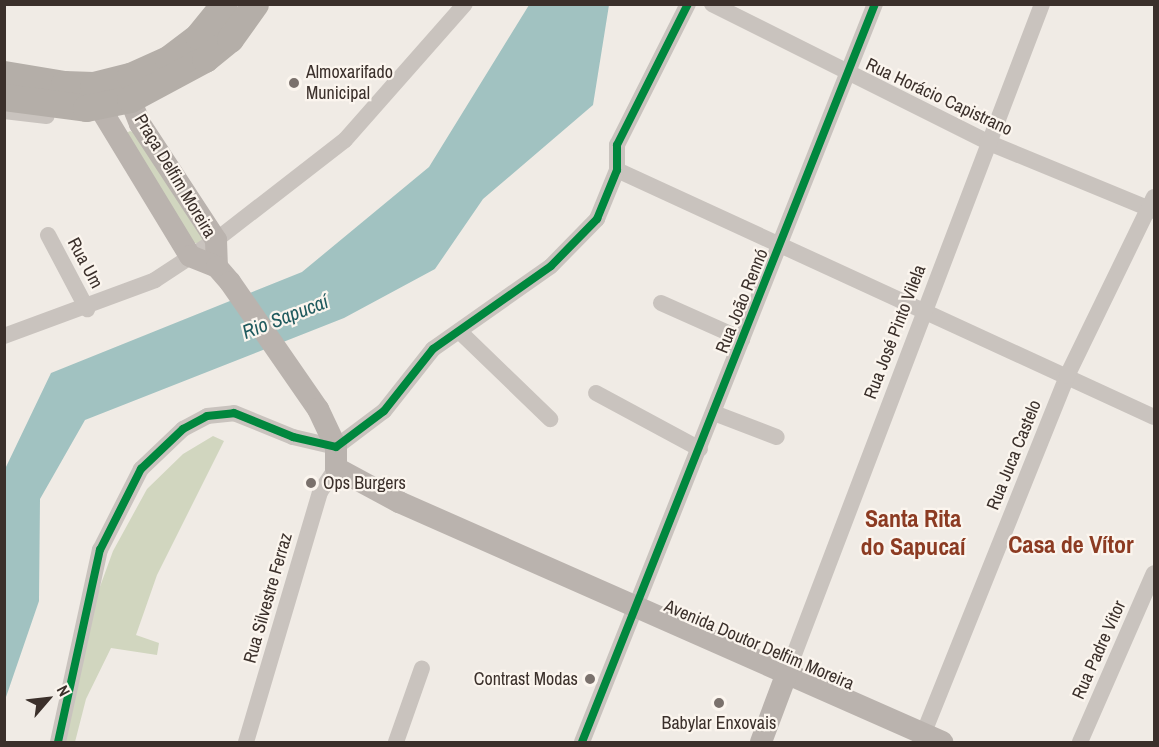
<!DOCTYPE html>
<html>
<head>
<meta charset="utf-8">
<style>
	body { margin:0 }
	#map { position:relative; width:1159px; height:747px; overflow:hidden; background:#f0ebe5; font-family:"Archivo Narrow",sans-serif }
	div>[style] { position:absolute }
	.green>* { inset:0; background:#d1d6bf }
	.water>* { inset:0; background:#a1c2c1 }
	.minor>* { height:16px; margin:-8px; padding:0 8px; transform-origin:8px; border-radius:8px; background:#c9c3be }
	.secondary>* { height:22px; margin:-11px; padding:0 11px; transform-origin:11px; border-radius:11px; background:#bab3ae }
	.trunk>* { height:27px; margin:-13.5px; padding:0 13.5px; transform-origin:13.5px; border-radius:13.5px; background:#b4aea8 }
	.cycleway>* { height:8px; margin:-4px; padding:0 4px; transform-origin:4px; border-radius:4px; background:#00873e }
	.dots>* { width:16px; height:16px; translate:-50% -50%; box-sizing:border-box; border:3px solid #fbf5ee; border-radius:50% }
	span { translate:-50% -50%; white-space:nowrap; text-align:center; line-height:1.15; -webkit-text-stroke:4.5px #fbf5ee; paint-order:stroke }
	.poi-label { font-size:18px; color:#3b302b }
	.left { translate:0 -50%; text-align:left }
	.right { translate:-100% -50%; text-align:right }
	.street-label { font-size:18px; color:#3b302b }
	.water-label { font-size:20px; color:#1f5a5e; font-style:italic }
	.district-label { font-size:24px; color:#8c3b22; font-weight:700 }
	.frame { position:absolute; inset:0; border:6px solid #3b302b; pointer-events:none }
	.north { position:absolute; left:18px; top:669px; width:60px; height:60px; -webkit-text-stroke:4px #fbf5ee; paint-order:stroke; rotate:62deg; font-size:16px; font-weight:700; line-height:24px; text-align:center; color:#3b302b }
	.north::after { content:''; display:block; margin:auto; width:21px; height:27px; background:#3b302b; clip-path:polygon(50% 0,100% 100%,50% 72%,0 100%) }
</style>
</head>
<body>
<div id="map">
	<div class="green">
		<i style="clip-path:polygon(130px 131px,140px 135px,209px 233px,202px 243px,187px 243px,120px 137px)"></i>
		<i style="clip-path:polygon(213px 436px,224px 441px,157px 575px,136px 635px,159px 643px,157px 655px,111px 648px,86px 699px,75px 742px,61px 742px,90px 614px,113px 551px,147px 489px,183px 454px)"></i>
	</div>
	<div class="water">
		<i style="clip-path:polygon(529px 5px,609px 5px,593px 105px,483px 199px,435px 269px,344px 318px,85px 420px,40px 499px,39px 601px,5px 700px,5px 469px,51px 373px,302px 272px,429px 167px)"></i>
	</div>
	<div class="minor">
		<i style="left:712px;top:4px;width:308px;rotate:26.6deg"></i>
		<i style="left:987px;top:142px;width:181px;rotate:22.4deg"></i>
		<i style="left:4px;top:111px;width:43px;rotate:6.6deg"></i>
		<i style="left:617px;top:170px;width:591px;rotate:24.7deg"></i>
		<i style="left:48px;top:235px;width:84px;rotate:62.2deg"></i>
		<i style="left:661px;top:303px;width:89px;rotate:24deg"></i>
		<i style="left:459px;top:331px;width:127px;rotate:44deg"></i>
		<i style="left:4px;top:336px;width:161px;rotate:-20.3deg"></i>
		<i style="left:155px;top:280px;width:73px;rotate:-33.3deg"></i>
		<i style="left:216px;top:240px;width:163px;rotate:-37.8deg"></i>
		<i style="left:345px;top:140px;width:181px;rotate:-48.6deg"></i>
		<i style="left:596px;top:393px;width:118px;rotate:28.3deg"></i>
		<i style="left:714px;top:413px;width:67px;rotate:20.9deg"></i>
		<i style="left:787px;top:673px;width:716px;rotate:-69.13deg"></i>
		<i style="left:58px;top:742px;width:197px;rotate:-77.7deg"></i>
		<i style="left:100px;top:550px;width:91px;rotate:-63.2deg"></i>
		<i style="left:141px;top:469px;width:58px;rotate:-43.6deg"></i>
		<i style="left:183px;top:429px;width:27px;rotate:-28deg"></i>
		<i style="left:207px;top:416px;width:27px;rotate:-6deg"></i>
		<i style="left:234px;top:413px;width:64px;rotate:22.1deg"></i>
		<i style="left:293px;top:437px;width:44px;rotate:13.1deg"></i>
		<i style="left:336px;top:447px;width:60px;rotate:-36.9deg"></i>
		<i style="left:384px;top:411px;width:79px;rotate:-51.7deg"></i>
		<i style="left:433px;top:349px;width:144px;rotate:-35.1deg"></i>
		<i style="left:551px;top:266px;width:66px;rotate:-45.6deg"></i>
		<i style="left:597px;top:219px;width:53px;rotate:-67.8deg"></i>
		<i style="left:617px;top:170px;width:25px;rotate:-90deg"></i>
		<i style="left:617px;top:145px;width:158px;rotate:-63.3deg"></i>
		<i style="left:246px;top:742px;width:261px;rotate:-73.5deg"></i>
		<i style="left:320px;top:492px;width:29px;rotate:-56deg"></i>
		<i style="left:396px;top:742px;width:78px;rotate:-70.6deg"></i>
		<i style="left:582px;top:742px;width:794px;rotate:-68.35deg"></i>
		<i style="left:920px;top:742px;width:394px;rotate:-68.1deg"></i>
		<i style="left:1067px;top:376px;width:199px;rotate:-64.1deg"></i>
		<i style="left:1080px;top:742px;width:184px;rotate:-66.4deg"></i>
	</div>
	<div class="secondary">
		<i style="left:130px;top:99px;width:27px;rotate:68deg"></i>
		<i style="left:140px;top:124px;width:139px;rotate:56.8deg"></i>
		<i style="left:216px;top:240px;width:27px;rotate:88deg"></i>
		<i style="left:100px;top:108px;width:173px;rotate:58.7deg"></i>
		<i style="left:190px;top:256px;width:29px;rotate:22deg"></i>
		<i style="left:217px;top:267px;width:20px;rotate:49deg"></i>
		<i style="left:230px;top:282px;width:155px;rotate:55.3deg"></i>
		<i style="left:318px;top:409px;width:42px;rotate:64.7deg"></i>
		<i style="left:336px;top:447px;width:21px;rotate:90deg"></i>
		<i style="left:336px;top:468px;width:72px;rotate:28.4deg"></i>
		<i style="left:399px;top:502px;width:594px;rotate:23.84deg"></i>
		<i style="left:761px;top:742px;width:74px;rotate:-69.4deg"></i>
	</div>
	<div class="trunk">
		<i style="left:4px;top:74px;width:61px;rotate:9.5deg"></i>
		<i style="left:64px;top:84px;width:29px;rotate:2deg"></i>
		<i style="left:93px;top:85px;width:38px;rotate:-14deg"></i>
		<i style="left:130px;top:76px;width:42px;rotate:-24.1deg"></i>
		<i style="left:168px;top:59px;width:38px;rotate:-37deg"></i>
		<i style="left:198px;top:36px;width:41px;rotate:-50.9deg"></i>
		<i style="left:4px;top:97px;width:83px;rotate:7.6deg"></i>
		<i style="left:86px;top:108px;width:45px;rotate:-11.6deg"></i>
		<i style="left:130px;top:99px;width:85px;rotate:-28.1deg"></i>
		<i style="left:205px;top:59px;width:32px;rotate:-39deg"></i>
		<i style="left:230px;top:39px;width:43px;rotate:-54.5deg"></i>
	</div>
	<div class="cycleway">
		<i style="left:58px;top:742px;width:197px;rotate:-77.7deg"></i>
		<i style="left:100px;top:550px;width:91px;rotate:-63.2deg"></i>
		<i style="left:141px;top:469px;width:58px;rotate:-43.6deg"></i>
		<i style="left:183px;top:429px;width:27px;rotate:-28deg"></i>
		<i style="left:207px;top:416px;width:27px;rotate:-6deg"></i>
		<i style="left:234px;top:413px;width:64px;rotate:22.1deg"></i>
		<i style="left:293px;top:437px;width:44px;rotate:13.1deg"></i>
		<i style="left:336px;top:447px;width:60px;rotate:-36.9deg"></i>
		<i style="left:384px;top:411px;width:79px;rotate:-51.7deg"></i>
		<i style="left:433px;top:349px;width:144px;rotate:-35.1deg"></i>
		<i style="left:551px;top:266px;width:66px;rotate:-45.6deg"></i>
		<i style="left:597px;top:219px;width:53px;rotate:-67.8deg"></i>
		<i style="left:617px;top:170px;width:25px;rotate:-90deg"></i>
		<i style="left:617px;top:145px;width:158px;rotate:-63.3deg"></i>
		<i style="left:582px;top:742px;width:794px;rotate:-68.35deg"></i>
	</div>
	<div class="dots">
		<i style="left:294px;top:83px;background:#7a716c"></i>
		<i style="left:311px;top:483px;background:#7a716c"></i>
		<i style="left:590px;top:679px;background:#7a716c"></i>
		<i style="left:719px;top:703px;background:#7a716c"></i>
	</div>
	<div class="poi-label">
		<span class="left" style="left:306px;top:83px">Almoxarifado<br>Municipal</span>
		<span class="left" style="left:323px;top:483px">Ops Burgers</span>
		<span class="right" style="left:578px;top:679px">Contrast Modas</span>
		<span style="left:719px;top:723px">Babylar Enxovais</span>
	</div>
	<div class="street-label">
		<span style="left:939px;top:97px;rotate:25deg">Rua Horácio Capistrano</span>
		<span style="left:175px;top:176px;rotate:59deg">Praça Delfim Moreira</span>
		<span style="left:85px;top:263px;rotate:62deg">Rua Um</span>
		<span style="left:742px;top:301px;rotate:-68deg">Rua João Rennó</span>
		<span style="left:895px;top:332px;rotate:-69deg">Rua José Pinto Vilela</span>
		<span style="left:1014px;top:455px;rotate:-68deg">Rua Juca Castelo</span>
		<span style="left:268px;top:598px;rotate:-74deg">Rua Silvestre Ferraz</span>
		<span style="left:759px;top:645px;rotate:23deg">Avenida Doutor Delfim Moreira</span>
		<span style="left:1099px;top:650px;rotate:-66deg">Rua Padre Vitor</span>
	</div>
	<div class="water-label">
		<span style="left:285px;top:316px;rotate:-21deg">Rio Sapucaí</span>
	</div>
	<div class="district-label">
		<span style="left:913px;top:533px">Santa Rita<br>do Sapucaí</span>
		<span style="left:1071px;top:545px">Casa de Vítor</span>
	</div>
	<div class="frame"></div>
	<div class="north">N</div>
</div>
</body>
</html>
